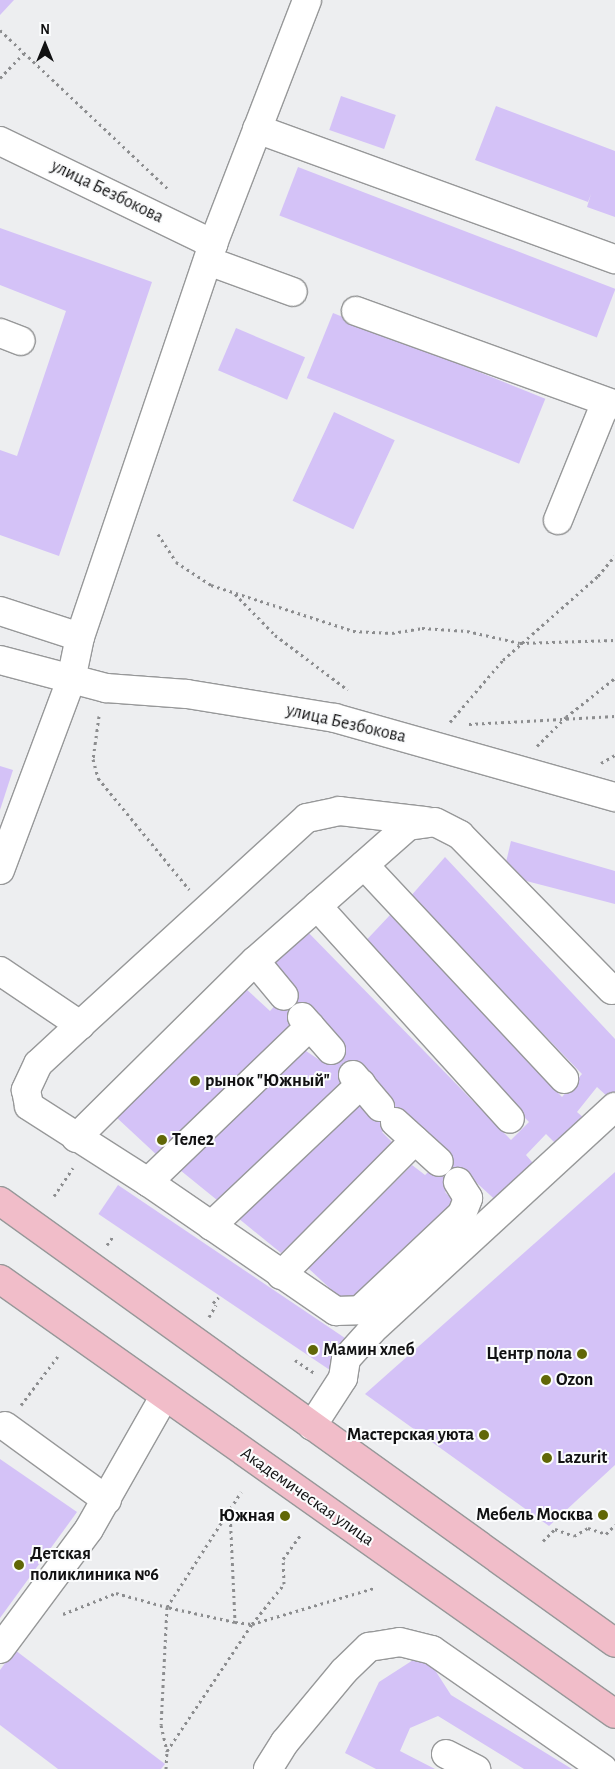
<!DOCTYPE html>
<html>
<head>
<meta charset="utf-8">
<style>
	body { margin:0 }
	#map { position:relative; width:615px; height:1769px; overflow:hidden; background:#edeef0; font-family:"Alegreya Sans",sans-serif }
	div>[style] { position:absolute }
	.building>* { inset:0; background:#d4c2f7; transform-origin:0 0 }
	.path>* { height:3px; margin-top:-1.5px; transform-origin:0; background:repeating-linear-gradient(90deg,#8c8d8f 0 2.5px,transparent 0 6.5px) }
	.roads { filter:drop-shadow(1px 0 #979899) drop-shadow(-1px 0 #979899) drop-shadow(0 1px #979899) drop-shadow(0 -1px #979899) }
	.minor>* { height:28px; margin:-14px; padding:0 14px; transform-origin:14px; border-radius:14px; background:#fff }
	.major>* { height:28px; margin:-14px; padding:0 14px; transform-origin:14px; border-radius:14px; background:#f1bdc9 }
	.dots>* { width:14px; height:14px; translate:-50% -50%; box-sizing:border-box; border:2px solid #fbfcfd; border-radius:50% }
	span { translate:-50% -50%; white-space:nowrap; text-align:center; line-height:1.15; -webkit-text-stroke:4px #fbfcfd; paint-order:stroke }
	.street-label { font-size:18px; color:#111112 }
	.poi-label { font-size:18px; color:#111112; font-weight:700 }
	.left { translate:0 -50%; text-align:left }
	.right { translate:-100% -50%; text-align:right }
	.north { position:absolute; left:20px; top:20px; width:50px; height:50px; -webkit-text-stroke:4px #fbfcfd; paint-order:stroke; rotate:0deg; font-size:14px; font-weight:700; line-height:20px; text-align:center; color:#111112 }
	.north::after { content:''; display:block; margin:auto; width:18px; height:22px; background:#111112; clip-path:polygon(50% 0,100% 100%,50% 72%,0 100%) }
</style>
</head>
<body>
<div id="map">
	<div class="building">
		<i style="clip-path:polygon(0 0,14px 0,0 15px)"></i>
		<i style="left:341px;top:96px;width:58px;height:36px;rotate:19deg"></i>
		<i style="clip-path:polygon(496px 106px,615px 151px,615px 217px,587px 207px,591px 194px,588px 202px,475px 160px)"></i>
		<i style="left:298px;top:167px;width:340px;height:52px;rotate:21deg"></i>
		<i style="clip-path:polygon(0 228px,152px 282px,59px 556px,0 535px,0 450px,17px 456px,66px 311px,0 285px)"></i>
		<i style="left:333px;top:313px;width:229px;height:70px;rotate:22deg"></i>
		<i style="left:236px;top:328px;width:75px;height:46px;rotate:23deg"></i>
		<i style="left:334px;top:412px;width:67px;height:98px;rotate:25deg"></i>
		<i style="clip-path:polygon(0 766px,13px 770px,0 810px)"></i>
		<i style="clip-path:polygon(511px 841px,615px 871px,615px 904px,503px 875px)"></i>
		<i style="clip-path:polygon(445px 857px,615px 1039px,615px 1094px,610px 1099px,597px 1087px,577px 1112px,592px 1125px,564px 1152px,546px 1134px,526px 1155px,539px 1170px,501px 1205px,468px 1175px,445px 1192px,458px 1205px,349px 1306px,308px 1268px,412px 1165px,425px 1175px,439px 1162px,405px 1114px,382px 1132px,395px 1145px,281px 1253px,238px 1218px,359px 1104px,372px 1114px,359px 1069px,217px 1200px,180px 1170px,303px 1049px,321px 1061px,339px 1041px,308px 1011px,159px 1157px,116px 1117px,245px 988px,270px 1011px,291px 988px,268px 965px,301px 925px,511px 1140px,529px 1122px,359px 948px,390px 915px,562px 1097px,582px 1074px,410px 897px)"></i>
		<i style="clip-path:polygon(615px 1172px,615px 1465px,549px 1526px,365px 1394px)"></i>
		<i style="left:118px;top:1185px;width:280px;height:35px;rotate:34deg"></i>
		<i style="clip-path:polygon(0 1459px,77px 1512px,0 1618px)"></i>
		<i style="clip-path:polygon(15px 1650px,165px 1764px,161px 1769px,58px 1769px,0 1725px,0 1670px)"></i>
		<i style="clip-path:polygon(424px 1653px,451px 1695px,572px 1769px,524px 1769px,438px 1716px,410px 1728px,400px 1751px,435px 1769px,376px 1769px,345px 1753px,379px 1682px)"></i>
	</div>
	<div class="path">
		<i style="left:0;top:30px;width:230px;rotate:43.4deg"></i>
		<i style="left:0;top:78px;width:35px;rotate:-46deg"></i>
		<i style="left:158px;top:534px;width:33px;rotate:57deg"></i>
		<i style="left:176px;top:562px;width:42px;rotate:33.3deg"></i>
		<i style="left:211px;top:585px;width:149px;rotate:17.9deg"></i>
		<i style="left:353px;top:631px;width:39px;rotate:3deg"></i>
		<i style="left:392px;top:633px;width:30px;rotate:-9deg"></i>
		<i style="left:422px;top:628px;width:45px;rotate:3.8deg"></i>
		<i style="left:467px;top:631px;width:54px;rotate:12.8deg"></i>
		<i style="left:520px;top:643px;width:95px;rotate:-1.8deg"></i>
		<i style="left:235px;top:594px;width:57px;rotate:45.7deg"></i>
		<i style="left:275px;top:635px;width:91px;rotate:37deg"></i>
		<i style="left:99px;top:716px;width:43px;rotate:97.9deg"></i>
		<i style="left:93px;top:759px;width:20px;rotate:75deg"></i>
		<i style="left:98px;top:778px;width:144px;rotate:50.7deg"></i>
		<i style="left:450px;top:722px;width:82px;rotate:-49.5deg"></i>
		<i style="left:503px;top:660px;width:127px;rotate:-41.5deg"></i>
		<i style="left:598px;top:576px;width:26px;rotate:-50deg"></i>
		<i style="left:469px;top:724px;width:146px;rotate:-3.1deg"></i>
		<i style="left:537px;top:746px;width:41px;rotate:-45deg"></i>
		<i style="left:566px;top:717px;width:63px;rotate:-38.5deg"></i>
		<i style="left:601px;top:763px;width:16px;rotate:-30deg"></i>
		<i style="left:54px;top:1196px;width:34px;rotate:-56deg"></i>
		<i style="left:107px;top:1245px;width:12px;rotate:-55deg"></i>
		<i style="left:213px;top:1303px;width:8px;rotate:-45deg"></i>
		<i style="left:209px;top:1317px;width:14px;rotate:-60deg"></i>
		<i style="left:295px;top:1360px;width:23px;rotate:34deg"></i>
		<i style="left:21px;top:1405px;width:61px;rotate:-52.9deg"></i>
		<i style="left:230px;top:1511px;width:111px;rotate:87.4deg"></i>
		<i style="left:235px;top:1622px;width:17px;rotate:7deg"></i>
		<i style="left:252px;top:1624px;width:51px;rotate:-51.3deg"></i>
		<i style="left:284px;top:1584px;width:25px;rotate:-92deg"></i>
		<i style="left:283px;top:1559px;width:29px;rotate:-54deg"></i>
		<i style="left:543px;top:1541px;width:17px;rotate:-45deg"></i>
		<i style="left:555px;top:1529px;width:20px;rotate:20deg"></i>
		<i style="left:574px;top:1536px;width:16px;rotate:-30deg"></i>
		<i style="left:588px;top:1528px;width:19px;rotate:18deg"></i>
		<i style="left:606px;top:1534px;width:13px;rotate:-45deg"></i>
		<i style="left:63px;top:1614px;width:57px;rotate:-21.6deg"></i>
		<i style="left:116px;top:1593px;width:53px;rotate:15.4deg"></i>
		<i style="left:167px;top:1607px;width:137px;rotate:-57.2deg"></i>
		<i style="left:235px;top:1622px;width:70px;rotate:-167.6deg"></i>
		<i style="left:167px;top:1607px;width:118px;rotate:92.9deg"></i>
		<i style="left:161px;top:1725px;width:27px;rotate:77deg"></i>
		<i style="left:167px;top:1751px;width:153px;rotate:-56.2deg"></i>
		<i style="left:252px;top:1624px;width:127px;rotate:-16.4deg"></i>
		<i style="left:166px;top:1769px;width:18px;rotate:-87deg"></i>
	</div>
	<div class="roads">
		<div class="minor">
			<i style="left:257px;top:129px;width:381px;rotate:20deg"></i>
			<i style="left:0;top:141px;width:237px;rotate:25.8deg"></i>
			<i style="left:208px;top:261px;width:90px;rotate:20deg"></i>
			<i style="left:356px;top:311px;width:276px;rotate:19.9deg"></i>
			<i style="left:0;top:333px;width:22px;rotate:21deg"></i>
			<i style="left:558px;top:520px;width:127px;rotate:-67.9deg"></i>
			<i style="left:0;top:611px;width:84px;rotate:18deg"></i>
			<i style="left:0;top:660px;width:110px;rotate:14.8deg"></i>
			<i style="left:106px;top:688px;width:81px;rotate:4.2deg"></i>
			<i style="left:187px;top:694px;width:150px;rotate:9.2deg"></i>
			<i style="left:335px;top:718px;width:291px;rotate:15.8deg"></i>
			<i style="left:364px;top:865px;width:293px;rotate:46.9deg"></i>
			<i style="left:0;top:870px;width:203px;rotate:-69.5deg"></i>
			<i style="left:71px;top:680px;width:44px;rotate:-78.2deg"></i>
			<i style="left:80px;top:637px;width:415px;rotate:-71.3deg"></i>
			<i style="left:213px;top:244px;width:261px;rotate:-68.9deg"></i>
			<i style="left:317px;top:906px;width:287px;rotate:47.8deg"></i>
			<i style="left:255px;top:961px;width:204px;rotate:-41.4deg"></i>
			<i style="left:408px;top:826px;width:27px;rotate:-8deg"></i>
			<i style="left:435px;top:822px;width:28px;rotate:27deg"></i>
			<i style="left:460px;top:835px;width:217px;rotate:45.6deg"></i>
			<i style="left:0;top:971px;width:97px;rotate:34deg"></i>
			<i style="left:80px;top:1025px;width:57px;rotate:137.1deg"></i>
			<i style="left:38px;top:1064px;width:29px;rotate:115deg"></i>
			<i style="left:26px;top:1090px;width:16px;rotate:79deg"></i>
			<i style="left:29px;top:1106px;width:141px;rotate:32.6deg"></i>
			<i style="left:148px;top:1182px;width:228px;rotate:34.5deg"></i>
			<i style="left:336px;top:1311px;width:24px;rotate:-2deg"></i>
			<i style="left:360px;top:1310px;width:140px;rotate:-43.3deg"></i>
			<i style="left:462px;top:1214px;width:17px;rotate:-69deg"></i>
			<i style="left:468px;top:1198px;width:19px;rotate:-122deg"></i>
			<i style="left:302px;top:1017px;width:44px;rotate:48.7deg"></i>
			<i style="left:80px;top:1025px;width:307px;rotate:-42.4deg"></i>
			<i style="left:307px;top:818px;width:33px;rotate:-12deg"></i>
			<i style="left:339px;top:811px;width:87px;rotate:6.6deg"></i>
			<i style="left:353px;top:1075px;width:42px;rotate:49.8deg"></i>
			<i style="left:395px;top:1122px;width:59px;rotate:42.3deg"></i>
			<i style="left:76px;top:1138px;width:252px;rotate:-44.7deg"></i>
			<i style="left:255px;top:961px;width:45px;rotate:50.4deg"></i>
			<i style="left:148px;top:1182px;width:225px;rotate:-43.9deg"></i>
			<i style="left:211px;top:1226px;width:207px;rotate:-43.4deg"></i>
			<i style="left:281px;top:1275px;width:190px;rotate:-45.2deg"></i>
			<i style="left:5px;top:1426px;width:126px;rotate:36deg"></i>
			<i style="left:312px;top:1426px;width:57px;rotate:-57.1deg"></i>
			<i style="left:343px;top:1378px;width:19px;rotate:-81deg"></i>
			<i style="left:346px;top:1359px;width:38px;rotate:-48deg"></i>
			<i style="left:371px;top:1331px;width:331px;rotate:-42.6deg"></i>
			<i style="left:0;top:1649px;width:149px;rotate:-53.4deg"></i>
			<i style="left:89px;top:1529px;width:152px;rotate:-60.4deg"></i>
			<i style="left:446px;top:1754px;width:34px;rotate:27deg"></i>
			<i style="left:268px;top:1769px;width:32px;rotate:-58deg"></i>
			<i style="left:285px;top:1742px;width:92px;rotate:-50.3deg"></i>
			<i style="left:344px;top:1671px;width:35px;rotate:-44deg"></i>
			<i style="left:369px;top:1647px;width:31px;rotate:-9deg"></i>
			<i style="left:400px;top:1642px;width:33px;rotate:14deg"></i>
			<i style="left:432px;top:1650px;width:208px;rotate:34.8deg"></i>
		</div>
		<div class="major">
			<i style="left:0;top:1201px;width:757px;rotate:35.7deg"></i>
			<i style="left:0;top:1279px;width:753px;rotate:35.27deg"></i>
		</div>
	</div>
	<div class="dots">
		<i style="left:195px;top:1081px;background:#616707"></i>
		<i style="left:162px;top:1140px;background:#616707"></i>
		<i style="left:313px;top:1350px;background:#616707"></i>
		<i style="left:582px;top:1354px;background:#616707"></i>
		<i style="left:546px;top:1380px;background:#616707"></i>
		<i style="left:484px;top:1435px;background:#616707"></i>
		<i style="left:547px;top:1458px;background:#616707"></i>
		<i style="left:603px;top:1515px;background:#616707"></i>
		<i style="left:285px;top:1516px;background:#616707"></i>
		<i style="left:19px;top:1565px;background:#616707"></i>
	</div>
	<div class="street-label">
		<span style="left:107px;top:192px;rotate:26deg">улица Безбокова</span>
		<span style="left:346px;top:724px;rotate:13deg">улица Безбокова</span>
		<span style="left:307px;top:1497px;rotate:35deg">Академическая улица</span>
	</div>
	<div class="poi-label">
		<span class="left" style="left:205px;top:1081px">рынок "Южный"</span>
		<span class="left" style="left:172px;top:1140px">Теле2</span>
		<span class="left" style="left:323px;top:1350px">Мамин хлеб</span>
		<span class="right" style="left:572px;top:1354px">Центр пола</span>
		<span class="left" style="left:556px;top:1380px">Ozon</span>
		<span class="right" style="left:474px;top:1435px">Мастерская уюта</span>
		<span class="left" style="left:557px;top:1458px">Lazurit</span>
		<span class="right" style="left:593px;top:1515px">Мебель Москва</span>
		<span class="right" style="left:275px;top:1516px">Южная</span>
		<span class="left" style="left:30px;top:1565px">Детская<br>поликлиника №6</span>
	</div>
	<div class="north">N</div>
</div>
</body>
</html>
